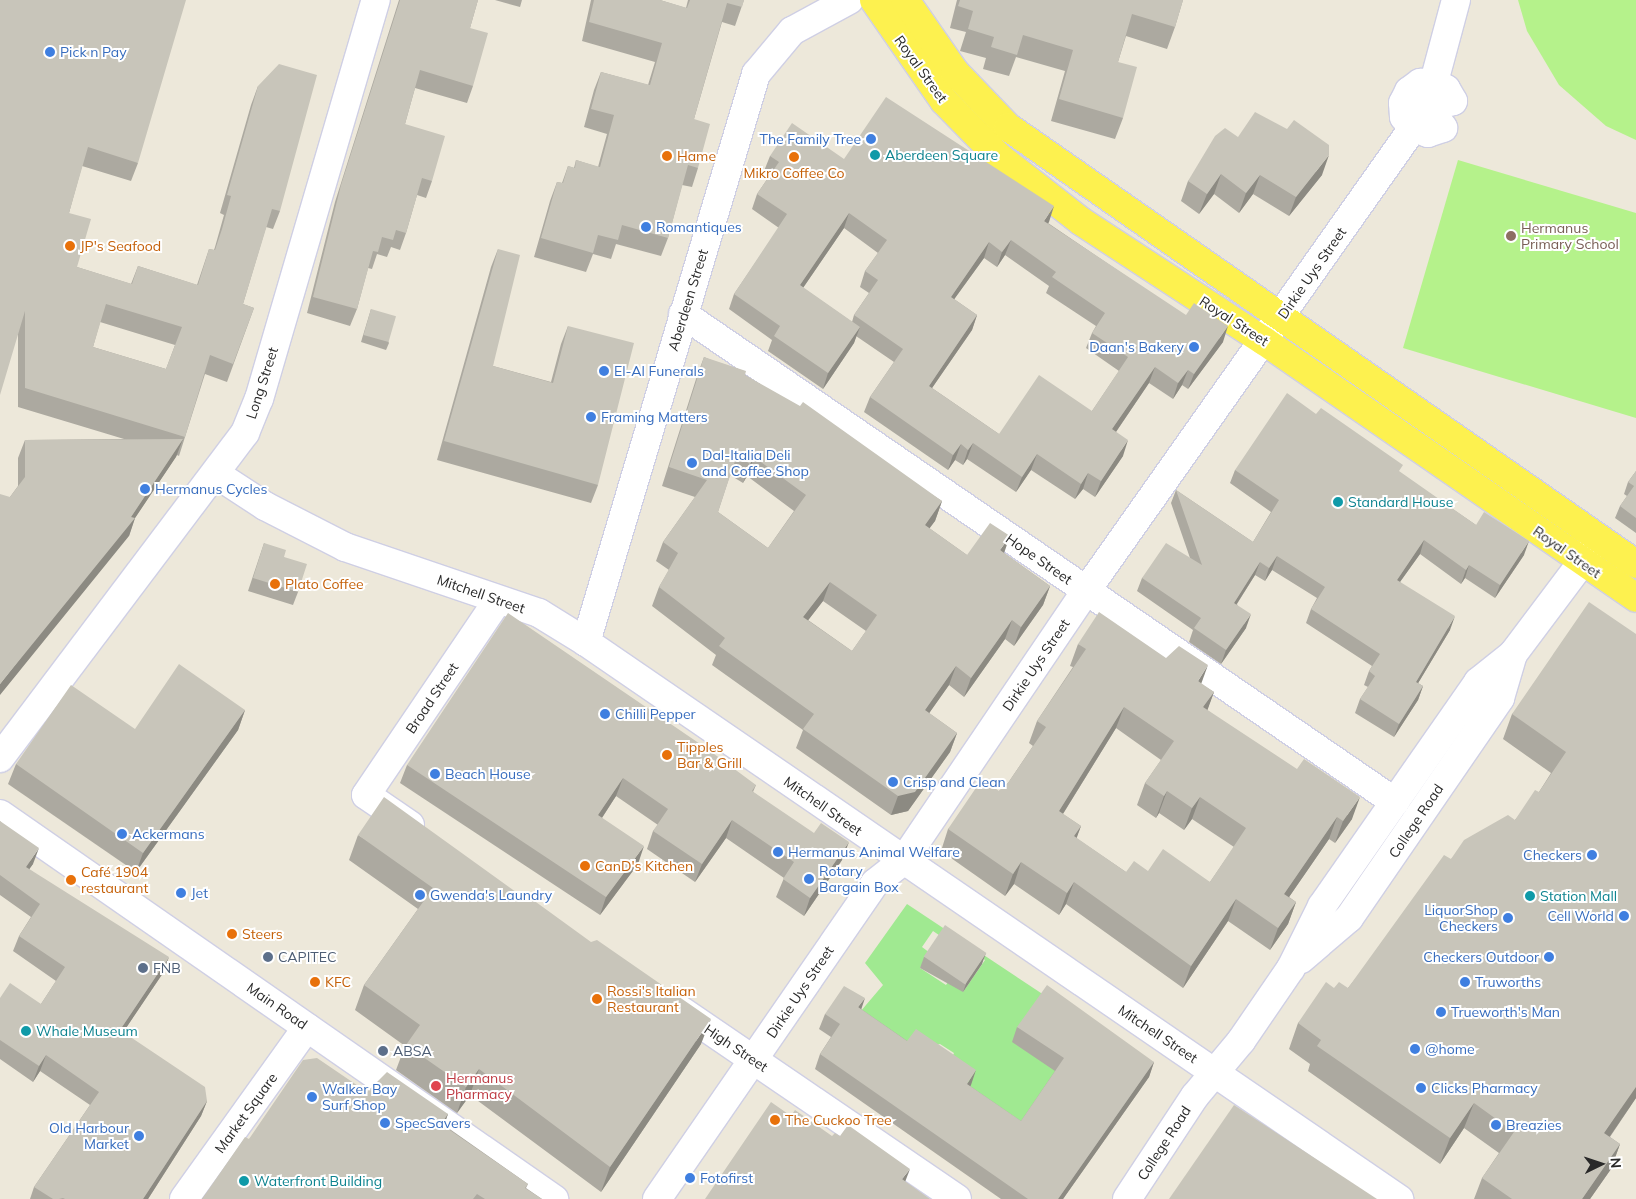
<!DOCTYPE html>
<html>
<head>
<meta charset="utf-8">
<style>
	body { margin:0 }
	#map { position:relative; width:1636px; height:1199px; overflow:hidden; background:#ede8da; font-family:Mulish,sans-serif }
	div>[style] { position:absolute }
	.green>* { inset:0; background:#a0e991 }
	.pitch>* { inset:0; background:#b5f28b }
	.roads { filter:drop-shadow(1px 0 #cfcfe4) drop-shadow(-1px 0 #cfcfe4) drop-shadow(0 1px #cfcfe4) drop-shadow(0 -1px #cfcfe4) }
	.minor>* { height:28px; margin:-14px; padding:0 14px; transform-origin:14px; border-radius:14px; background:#fff }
	.secondary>* { height:28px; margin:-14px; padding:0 14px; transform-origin:14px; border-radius:14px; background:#fff }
	.primary>* { height:28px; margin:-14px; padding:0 14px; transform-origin:14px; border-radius:14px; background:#fdf14f }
	.wall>* { inset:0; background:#aca9a0 }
	.shaded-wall>* { inset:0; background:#8c8a82 }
	.building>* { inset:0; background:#c8c5ba; transform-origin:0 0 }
	.dots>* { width:14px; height:14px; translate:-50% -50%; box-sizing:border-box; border:2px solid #fff; border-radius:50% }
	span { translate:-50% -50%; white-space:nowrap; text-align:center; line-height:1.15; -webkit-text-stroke:4px #fff; paint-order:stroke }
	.shop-label { font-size:14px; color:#366cbe }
	.left { translate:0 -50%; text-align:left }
	.right { translate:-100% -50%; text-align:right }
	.street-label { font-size:14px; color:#292929 }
	.culture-label { font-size:14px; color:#0d838f }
	.food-label { font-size:14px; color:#c56008 }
	.education-label { font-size:14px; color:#785e54 }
	.service-label { font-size:14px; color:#4e5e75 }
	.health-label { font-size:14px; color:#be3a42 }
	.north { position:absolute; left:1576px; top:1139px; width:50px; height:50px; -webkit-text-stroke:4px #fff; paint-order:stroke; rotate:86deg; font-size:14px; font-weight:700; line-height:20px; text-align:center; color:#292929 }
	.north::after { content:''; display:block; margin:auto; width:18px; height:22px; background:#292929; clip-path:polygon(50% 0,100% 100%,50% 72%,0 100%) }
</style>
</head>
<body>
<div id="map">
	<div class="green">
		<i style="clip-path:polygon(evenodd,907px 904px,1044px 995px,1061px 1069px,1015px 1136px,947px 1069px,954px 1053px,940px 1044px,902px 1056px,849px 1025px,883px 985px,865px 963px,907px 904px,933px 931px,967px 954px,946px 985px,920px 968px,930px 953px,922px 947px,933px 931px,907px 904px,972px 951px,985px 960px,963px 992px,972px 951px)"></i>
	</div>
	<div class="pitch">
		<i style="clip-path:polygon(1518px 0,1636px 0,1636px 140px,1606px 126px,1559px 85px,1527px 31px)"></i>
		<i style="clip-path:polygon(1458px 160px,1636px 213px,1636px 418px,1403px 348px)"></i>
	</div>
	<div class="roads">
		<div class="minor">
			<i style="left:1434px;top:82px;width:14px;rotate:30deg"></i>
			<i style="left:1446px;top:89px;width:14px;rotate:60deg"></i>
			<i style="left:1453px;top:101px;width:26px;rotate:167deg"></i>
			<i style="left:1428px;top:107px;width:26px;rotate:54deg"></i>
			<i style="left:1443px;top:128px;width:16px;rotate:162deg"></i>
			<i style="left:1428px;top:133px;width:16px;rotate:-162deg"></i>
			<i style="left:1413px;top:128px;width:14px;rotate:-129deg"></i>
			<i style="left:1404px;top:117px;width:14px;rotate:-94deg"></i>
			<i style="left:1403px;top:103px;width:13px;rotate:-63deg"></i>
			<i style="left:1409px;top:91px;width:14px;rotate:-36deg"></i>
			<i style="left:1420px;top:83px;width:14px;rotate:-4deg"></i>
			<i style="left:1434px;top:82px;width:85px;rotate:-75deg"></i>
			<i style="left:683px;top:314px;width:863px;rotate:34.43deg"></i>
			<i style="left:216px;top:474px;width:59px;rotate:33.1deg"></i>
			<i style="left:265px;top:506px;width:90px;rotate:27.1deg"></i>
			<i style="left:345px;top:547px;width:205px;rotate:18.8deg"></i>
			<i style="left:539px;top:613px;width:55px;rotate:31.7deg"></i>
			<i style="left:586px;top:642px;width:986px;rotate:34.42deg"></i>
			<i style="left:586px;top:642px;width:593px;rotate:-73.34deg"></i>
			<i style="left:756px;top:74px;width:56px;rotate:-50.1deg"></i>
			<i style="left:792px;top:31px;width:65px;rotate:-28.5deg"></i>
			<i style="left:0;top:758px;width:407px;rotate:-53deg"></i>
			<i style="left:245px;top:433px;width:37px;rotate:-68deg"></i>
			<i style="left:259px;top:399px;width:416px;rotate:-73.7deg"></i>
			<i style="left:410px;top:825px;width:53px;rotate:-145.7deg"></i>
			<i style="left:366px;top:795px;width:235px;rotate:-55.9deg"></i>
			<i style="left:1301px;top:959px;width:63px;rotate:-40.5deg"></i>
			<i style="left:1349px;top:918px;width:267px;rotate:-55.5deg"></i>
			<i style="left:1500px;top:698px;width:46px;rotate:-73.5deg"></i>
			<i style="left:676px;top:1007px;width:340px;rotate:34.3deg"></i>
			<i style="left:184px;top:1199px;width:211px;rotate:-54.4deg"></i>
			<i style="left:657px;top:1199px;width:384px;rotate:-55.4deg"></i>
			<i style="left:875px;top:883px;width:36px;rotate:-38deg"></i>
			<i style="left:903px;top:861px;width:326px;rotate:-55.9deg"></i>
			<i style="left:1086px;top:591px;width:567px;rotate:-54.77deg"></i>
			<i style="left:1127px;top:1199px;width:123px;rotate:-56.6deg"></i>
			<i style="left:1195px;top:1096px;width:72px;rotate:-50.1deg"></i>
			<i style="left:1241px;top:1041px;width:88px;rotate:-55.6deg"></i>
			<i style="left:1291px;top:968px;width:69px;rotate:-63.4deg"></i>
			<i style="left:1322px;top:906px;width:273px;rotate:-55.1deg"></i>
			<i style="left:1478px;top:682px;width:45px;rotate:-38.7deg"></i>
			<i style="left:1513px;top:654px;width:140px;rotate:-53.1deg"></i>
		</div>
		<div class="secondary">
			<i style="left:0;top:814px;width:675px;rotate:34.8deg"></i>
		</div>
		<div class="primary">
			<i style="left:874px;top:0;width:123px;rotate:55.3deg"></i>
			<i style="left:944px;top:101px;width:78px;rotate:45.5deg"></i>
			<i style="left:999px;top:157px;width:105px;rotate:38.1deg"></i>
			<i style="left:1082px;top:222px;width:217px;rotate:33.2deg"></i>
			<i style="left:1264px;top:341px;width:452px;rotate:34.6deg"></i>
			<i style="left:905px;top:0;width:88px;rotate:55.2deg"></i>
			<i style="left:955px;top:72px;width:76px;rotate:46.1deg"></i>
			<i style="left:1008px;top:127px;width:765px;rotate:34.83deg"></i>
		</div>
	</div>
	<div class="wall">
		<i style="clip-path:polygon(evenodd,0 0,138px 163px,131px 181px,82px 166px,69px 213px,77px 267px,131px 284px,138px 266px,197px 285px,209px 249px,214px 250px,215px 247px,224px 215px,220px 213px,251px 105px,258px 86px,280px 211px,273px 229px,266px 227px,243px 304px,254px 308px,227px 382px,205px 374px,185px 437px,179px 456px,177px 455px,135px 518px,129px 536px,10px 497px,18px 486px,18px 458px,25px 440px,124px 439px,18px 407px,18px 334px,0 0,100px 322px,175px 345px,166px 369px,93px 347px,100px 322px)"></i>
		<i style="clip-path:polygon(399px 0,478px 0,470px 28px,473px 86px,467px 103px,415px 88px,405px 124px,432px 181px,426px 198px,417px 195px,406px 233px,400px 250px,391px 247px,387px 257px,377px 254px,372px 269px,368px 268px,357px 309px,350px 326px,307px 313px,335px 202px)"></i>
		<i style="clip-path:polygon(495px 0,522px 0,520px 7px)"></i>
		<i style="clip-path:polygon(591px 0,660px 0,686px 8px,688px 0,744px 0,735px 26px,722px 22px,694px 119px,698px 168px,692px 187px,682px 185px,668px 238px,661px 256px,616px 244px,611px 259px,593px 254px,586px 272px,534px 257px,550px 201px,557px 182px,562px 183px,568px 166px,574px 168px,576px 160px,598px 167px,607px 134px,584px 127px,594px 90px,601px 72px,648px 85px,655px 62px,582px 41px)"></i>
		<i style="clip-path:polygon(957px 0,1183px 0,1175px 27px,1167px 49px,1126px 36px,1118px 62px,1123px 118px,1115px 139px,1051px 121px,1065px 71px,1016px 57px,1009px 76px,983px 69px,986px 58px,960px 51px,966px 32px,950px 28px)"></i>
		<i style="clip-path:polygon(1238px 137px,1322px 175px,1289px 216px,1253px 194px,1239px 213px,1214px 194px,1199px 214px,1181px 201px,1188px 181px)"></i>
		<i style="clip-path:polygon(evenodd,770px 156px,844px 159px,1049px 222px,1048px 223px,1223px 342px,1188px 389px,1182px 385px,1173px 399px,1149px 383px,1116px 432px,1123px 456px,1095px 497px,1083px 489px,1075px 499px,1031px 470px,1016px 492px,967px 459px,963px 465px,955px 460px,948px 470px,864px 412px,870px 397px,894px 362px,856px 336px,854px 343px,823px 389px,768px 351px,772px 340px,729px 309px,734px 294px,779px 228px,752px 209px,757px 194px,770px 175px,764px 171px,770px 156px,844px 228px,878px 253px,865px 271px,860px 287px,869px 293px,854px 315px,852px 322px,803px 288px,844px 228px,770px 156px,1005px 255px,1049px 286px,1046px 293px,1096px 326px,1092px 333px,1086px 348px,1119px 371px,1092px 411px,999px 434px,932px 388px,972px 330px,977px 315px,954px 299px,984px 258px,997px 267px,1005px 255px)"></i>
		<i style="clip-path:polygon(498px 249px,493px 366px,551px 382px,561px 344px,568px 326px,598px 485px,591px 503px,437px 460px,491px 267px)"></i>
		<i style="clip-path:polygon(371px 309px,389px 343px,386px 350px,361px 342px)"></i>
		<i style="clip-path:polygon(evenodd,704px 357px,745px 375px,942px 501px,935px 521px,929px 528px,967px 555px,1004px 553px,1050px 586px,1043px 605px,1014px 646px,1005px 639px,964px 697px,949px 685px,929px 713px,957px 733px,950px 752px,908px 811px,891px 815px,796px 748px,803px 730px,712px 665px,716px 655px,652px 606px,659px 587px,669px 570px,656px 561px,663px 542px,695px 497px,662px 486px,697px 376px,704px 357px,730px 475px,743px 483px,747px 476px,794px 511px,768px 548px,718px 512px,730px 475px,704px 357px,823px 601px,866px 631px,852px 651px,808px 620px,823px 601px)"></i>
		<i style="clip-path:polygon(1235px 470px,1400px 473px,1476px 525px,1524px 555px,1495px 598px,1465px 578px,1461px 584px,1420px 554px,1400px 582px,1450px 630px,1418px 683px,1423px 686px,1418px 700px,1394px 737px,1355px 713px,1360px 699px,1368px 687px,1364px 685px,1369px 671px,1372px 666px,1306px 623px,1311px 609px,1317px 598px,1272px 570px,1265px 581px,1255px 575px,1237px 604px,1246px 628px,1221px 664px,1189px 642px,1193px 630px,1137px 591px,1142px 578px,1190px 558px,1171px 503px,1176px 490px,1253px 542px,1271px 512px,1230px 483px)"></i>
		<i style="clip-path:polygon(1636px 471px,1636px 533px,1615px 518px,1620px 506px,1627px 496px,1624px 494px,1628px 482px)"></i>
		<i style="clip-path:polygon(264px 543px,284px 557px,298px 592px,293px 605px,248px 591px)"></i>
		<i style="clip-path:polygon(1636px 634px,1636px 1098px,1610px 1137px,1620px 1144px,1611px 1169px,1590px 1199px,1474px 1199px,1482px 1178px,1499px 1153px,1464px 1128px,1440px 1164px,1308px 1071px,1310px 1064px,1289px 1049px,1298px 1023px,1334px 988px,1348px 988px,1451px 859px,1515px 820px,1539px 792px,1551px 773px,1503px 739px,1512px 714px)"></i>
		<i style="clip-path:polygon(evenodd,1078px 644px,1201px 684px,1214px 692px,1207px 710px,1352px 819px,1335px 843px,1329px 839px,1289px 897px,1296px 902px,1288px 924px,1270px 950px,1228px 921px,1183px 988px,1066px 904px,1059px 915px,1014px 884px,1005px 896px,941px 851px,948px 829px,999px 791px,1008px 783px,1033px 746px,1029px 743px,1037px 721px,1073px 667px,1070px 666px,1078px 644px,1116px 728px,1161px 760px,1145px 783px,1137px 805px,1156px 818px,1159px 813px,1184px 830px,1192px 819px,1234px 847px,1210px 882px,1148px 871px,1126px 872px,1076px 838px,1081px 826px,1063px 814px,1116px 728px)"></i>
		<i style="clip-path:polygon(245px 710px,238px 730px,136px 872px,8px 784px,16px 764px)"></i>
		<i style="clip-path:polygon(407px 765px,756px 785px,753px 792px,842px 860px,804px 916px,776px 897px,784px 878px,726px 838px,695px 882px,647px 849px,653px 831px,658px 825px,616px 796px,602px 818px,638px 864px,600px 915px,400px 783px)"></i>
		<i style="clip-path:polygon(0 821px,33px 864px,29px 869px,163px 973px,123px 1032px,207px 1101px,201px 1116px,148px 1199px,30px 1199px,34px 1187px,90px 1105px,40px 1071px,33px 1082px,0 1059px,0 998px,41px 1004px,56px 981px,13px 951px,19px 936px,31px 917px,0 895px)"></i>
		<i style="clip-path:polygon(358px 835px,701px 1044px,601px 1192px,470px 1095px,457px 1113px,396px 1070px,405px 1046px,355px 1010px,364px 985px,418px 909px,349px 860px)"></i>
		<i style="clip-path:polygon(924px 957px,982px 964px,963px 992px,920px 968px)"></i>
		<i style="clip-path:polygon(861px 1009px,971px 1085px,970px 1086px,1021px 1121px,1055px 1071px,1012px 1042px,1017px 1027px,1154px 1062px,1149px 1077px,1063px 1199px,1001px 1199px,815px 1069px,820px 1054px,831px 1037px,819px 1029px,825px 1014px)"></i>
		<i style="clip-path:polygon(367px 1092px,448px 1114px,444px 1125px,528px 1184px,526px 1188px,542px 1199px,202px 1199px,249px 1139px)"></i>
	</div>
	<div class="shaded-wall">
		<i style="clip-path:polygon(1329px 155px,1322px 175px,1289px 216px,1296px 197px)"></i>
		<i style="clip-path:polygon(1221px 174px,1214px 194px,1199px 214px,1207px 194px)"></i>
		<i style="clip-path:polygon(1260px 175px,1253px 194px,1239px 213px,1246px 193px)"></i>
		<i style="clip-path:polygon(1054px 206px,1049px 222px,1038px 236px,1044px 221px)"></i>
		<i style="clip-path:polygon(849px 213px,844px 228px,794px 301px,800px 285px)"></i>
		<i style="clip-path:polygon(1011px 240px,1005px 255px,997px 267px,1002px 252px)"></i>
		<i style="clip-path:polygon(989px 242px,984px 258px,945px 312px,951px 297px)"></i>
		<i style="clip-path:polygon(977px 315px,972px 330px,923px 401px,929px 386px)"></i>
		<i style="clip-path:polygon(1228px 326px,1223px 342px,1188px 389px,1194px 374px)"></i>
		<i style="clip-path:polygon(860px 327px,854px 343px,823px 389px,828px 373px)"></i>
		<i style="clip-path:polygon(1155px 367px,1149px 383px,1107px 445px,1112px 429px)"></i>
		<i style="clip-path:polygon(1188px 370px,1182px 385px,1173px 399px,1178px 383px)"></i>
		<i style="clip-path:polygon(183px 439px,176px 457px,135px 518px,129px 536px,0 695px,0 684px,131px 517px)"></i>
		<i style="clip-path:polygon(1128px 440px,1123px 456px,1095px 497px,1101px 481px)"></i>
		<i style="clip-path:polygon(973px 443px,967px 459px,963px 465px,968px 450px)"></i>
		<i style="clip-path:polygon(961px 444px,955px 460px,948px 470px,953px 455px)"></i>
		<i style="clip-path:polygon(1037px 454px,1031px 470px,1016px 492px,1022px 477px)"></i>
		<i style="clip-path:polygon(754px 457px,747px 476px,743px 483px,750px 464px)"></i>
		<i style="clip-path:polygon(1088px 473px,1083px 489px,1075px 499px,1081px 484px)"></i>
		<i style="clip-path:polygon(942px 501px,935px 521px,918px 544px,925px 525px)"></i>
		<i style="clip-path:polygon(1010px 536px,1003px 556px,1000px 550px)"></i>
		<i style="clip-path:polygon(1424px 540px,1420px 554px,1392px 593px,1397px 580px)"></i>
		<i style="clip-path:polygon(1529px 541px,1524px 555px,1495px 598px,1500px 585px)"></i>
		<i style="clip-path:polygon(1277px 556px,1272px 570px,1265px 581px,1269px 568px)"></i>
		<i style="clip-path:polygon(1260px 562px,1255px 575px,1229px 616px,1234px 603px)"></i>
		<i style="clip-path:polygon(1469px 565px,1465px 578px,1461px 584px,1466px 570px)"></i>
		<i style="clip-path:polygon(830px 582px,823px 601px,796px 636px,803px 617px)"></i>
		<i style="clip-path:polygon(1050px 586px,1043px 605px,1014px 646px,1021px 627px)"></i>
		<i style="clip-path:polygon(1251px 614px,1246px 628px,1221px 664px,1226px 650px)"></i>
		<i style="clip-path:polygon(1455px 616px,1450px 630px,1411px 695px,1416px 682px)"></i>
		<i style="clip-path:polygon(1012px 620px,1005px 639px,964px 697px,971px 678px)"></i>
		<i style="clip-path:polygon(1208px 665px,1200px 687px,1198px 681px)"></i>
		<i style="clip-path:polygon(956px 666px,949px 685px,918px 729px,925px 710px)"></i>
		<i style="clip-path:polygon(1423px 686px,1418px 700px,1394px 737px,1399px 724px)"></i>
		<i style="clip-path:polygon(1214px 692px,1206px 714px,1203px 707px)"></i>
		<i style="clip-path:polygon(1124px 707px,1116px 728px,1051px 833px,1059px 811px)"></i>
		<i style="clip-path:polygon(245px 710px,238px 730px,136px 872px,143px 853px)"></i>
		<i style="clip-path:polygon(957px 733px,950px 752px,908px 811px,891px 815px,898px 796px)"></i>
		<i style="clip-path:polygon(623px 778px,616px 796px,592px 833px,598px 815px)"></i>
		<i style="clip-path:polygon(1167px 791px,1159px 813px,1156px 818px,1164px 796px)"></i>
		<i style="clip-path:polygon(1200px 797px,1192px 819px,1184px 830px,1192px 808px)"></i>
		<i style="clip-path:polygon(1360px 797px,1352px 819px,1335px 843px,1343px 821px)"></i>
		<i style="clip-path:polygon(1337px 817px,1329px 839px,1276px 916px,1284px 894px)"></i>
		<i style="clip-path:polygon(732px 820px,726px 838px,695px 882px,702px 864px)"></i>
		<i style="clip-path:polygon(1081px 826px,1073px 848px,1074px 836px)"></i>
		<i style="clip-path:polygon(849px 842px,842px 860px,804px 916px,810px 898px)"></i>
		<i style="clip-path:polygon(644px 846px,638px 864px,600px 915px,606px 897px)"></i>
		<i style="clip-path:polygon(39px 848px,33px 864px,20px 882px,26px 867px)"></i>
		<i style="clip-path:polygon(1021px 862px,1014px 884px,1005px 896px,1013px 874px)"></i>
		<i style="clip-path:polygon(1074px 882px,1066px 904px,1059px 915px,1067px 893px)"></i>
		<i style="clip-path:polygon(1236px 899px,1228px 921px,1183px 988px,1191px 966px)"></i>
		<i style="clip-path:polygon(1296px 902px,1288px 924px,1270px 950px,1278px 928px)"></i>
		<i style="clip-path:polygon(986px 953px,982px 964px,963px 992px,967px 981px)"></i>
		<i style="clip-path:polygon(169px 957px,163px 973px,114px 1046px,120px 1030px)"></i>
		<i style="clip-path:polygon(865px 998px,860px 1013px,858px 1007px)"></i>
		<i style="clip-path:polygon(711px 1019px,701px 1044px,601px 1192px,610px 1167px)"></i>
		<i style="clip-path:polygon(46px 1055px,40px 1071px,33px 1082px,39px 1066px)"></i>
		<i style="clip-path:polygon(1154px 1062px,1149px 1077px,1063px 1199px,1058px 1199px)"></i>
		<i style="clip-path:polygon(479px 1069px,470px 1095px,457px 1113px,466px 1087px)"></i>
		<i style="clip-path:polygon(976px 1070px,971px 1085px,961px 1099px,967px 1084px)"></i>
		<i style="clip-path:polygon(1636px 1084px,1636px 1098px,1595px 1158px,1604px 1133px)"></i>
		<i style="clip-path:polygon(207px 1101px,201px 1116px,148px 1199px,143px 1199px)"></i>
		<i style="clip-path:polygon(1474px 1103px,1464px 1128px,1440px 1164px,1450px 1138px)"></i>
		<i style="clip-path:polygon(448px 1114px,439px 1138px,441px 1124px)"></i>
		<i style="clip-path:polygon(1620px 1144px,1611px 1169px,1590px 1199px,1582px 1199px)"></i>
		<i style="clip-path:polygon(910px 1169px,902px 1190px,902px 1179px)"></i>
	</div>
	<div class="building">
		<i style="clip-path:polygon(evenodd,0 0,186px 0,138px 163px,88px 147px,69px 213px,91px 219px,77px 267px,132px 284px,138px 266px,198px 285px,209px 249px,215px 250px,222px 229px,231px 196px,227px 195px,258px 86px,279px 64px,317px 75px,280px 211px,272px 209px,243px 304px,254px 308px,233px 364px,210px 355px,185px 437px,25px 388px,25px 311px,0 395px,0 0,106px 304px,182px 327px,166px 369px,93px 347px,106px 304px)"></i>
		<i style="clip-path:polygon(400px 0,478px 0,470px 28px,488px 33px,473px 86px,420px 70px,405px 124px,445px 136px,432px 181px,422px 178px,406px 233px,396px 230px,393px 240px,382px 237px,378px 252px,373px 251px,357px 309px,313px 297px,341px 185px)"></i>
		<i style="clip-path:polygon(594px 0,660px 0,687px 8px,690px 0,744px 0,742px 7px,727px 3px,694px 119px,710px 124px,698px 168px,688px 165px,668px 238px,622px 225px,618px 240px,598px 235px,593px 253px,541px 238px,557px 182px,563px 183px,568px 166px,575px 168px,576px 160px,600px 167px,614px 115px,591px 109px,601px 72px,650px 85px,662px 43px,589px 22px)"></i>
		<i style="clip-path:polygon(960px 0,1183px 0,1175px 27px,1132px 14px,1118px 62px,1137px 67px,1123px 118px,1059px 99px,1073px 50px,1023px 35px,1017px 55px,991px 47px,994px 37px,968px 29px,973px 11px,958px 6px)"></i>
		<i style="clip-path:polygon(evenodd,886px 97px,1054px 206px,1044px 221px,1186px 315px,1194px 303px,1228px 326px,1194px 374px,1188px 370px,1178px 383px,1155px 367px,1112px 429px,1128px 440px,1101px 481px,1088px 473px,1081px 484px,1037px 454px,1022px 477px,973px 443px,968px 450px,961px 444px,953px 455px,870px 397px,903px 349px,854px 315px,878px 280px,865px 271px,887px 240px,849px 213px,800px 285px,860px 327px,828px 373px,774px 336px,780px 326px,734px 294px,787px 214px,757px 194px,779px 162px,770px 156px,792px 123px,844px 159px,886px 97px,1011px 240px,1056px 272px,1052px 277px,1105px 313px,1092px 333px,1128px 357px,1092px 411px,1039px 375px,999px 434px,929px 386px,977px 315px,951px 297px,989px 242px,1002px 252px,1011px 240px)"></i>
		<i style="clip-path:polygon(1255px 112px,1287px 129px,1294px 120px,1329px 145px,1329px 155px,1296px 197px,1260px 175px,1246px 193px,1221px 174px,1207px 194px,1188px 181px,1215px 136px,1225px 128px,1238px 137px)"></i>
		<i style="clip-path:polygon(498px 249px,520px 255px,493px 366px,553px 383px,568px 326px,634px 343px,598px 485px,444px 441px)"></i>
		<i style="left:371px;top:309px;width:26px;height:27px;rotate:16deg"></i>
		<i style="clip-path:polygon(evenodd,704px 357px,746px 371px,745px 375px,800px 406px,803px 402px,942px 501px,925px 525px,967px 555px,990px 523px,1010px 536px,1000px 550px,1050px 586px,1021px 627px,1012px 620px,971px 678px,956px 666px,925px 710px,957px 733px,915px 792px,898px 796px,803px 729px,814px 714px,719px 646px,725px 638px,659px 587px,678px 553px,663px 542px,707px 480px,669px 467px,704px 357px,737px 455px,750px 464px,754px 457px,806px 495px,768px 548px,718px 512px,737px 455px,704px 357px,830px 582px,877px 615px,852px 651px,803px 617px,830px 582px)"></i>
		<i style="clip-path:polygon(1287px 393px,1316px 414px,1321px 408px,1403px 465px,1399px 471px,1476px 525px,1484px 512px,1529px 541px,1500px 585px,1469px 565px,1466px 570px,1424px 540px,1397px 580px,1455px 616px,1416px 682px,1423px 686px,1399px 724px,1360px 699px,1375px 676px,1369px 671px,1380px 654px,1311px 609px,1325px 587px,1277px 556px,1269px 568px,1260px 562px,1234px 603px,1251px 614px,1226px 650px,1194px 628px,1201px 618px,1142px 578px,1166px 543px,1202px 565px,1176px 490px,1253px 542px,1279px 500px,1235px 470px)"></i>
		<i style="clip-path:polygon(183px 439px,131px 517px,135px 518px,0 684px,0 494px,10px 497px,25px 477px,25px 440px)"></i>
		<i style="clip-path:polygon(1636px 471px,1636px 518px,1620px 506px,1634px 486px,1628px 482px)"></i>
		<i style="clip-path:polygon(264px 543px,286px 550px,284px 557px,307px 564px,298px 592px,253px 578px)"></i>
		<i style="clip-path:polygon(1589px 602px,1636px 634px,1636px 1087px,1604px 1133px,1620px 1144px,1582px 1199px,1512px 1199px,1482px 1178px,1514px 1132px,1474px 1103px,1450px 1138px,1317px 1046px,1321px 1040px,1298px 1023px,1326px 982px,1334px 988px,1339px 982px,1348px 988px,1444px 855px,1451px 859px,1464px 840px,1508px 815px,1515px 820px,1535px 790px,1539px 792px,1566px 752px,1512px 714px)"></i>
		<i style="clip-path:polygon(evenodd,1099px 612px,1166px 658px,1179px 646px,1208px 665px,1198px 681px,1214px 692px,1203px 707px,1297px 769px,1304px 759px,1360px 797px,1343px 821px,1337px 817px,1284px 894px,1296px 902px,1278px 928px,1236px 899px,1191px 966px,1074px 882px,1067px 893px,1021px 862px,1013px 874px,948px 829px,982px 779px,999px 791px,1008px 783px,1046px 727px,1037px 721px,1086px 649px,1078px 644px,1099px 612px,1124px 707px,1174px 741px,1145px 783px,1164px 796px,1167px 791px,1192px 808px,1200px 797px,1246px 828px,1210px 882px,1163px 849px,1148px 871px,1134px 861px,1126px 872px,1074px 836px,1081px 826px,1059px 811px,1124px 707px)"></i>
		<i style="clip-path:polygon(508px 613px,706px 748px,756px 785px,752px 791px,814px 833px,821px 823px,849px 842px,810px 898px,783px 879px,794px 862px,732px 820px,702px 864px,653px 831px,668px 809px,623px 778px,598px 815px,644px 846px,606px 897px,407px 765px)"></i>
		<i style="clip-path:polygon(179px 664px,245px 710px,143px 853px,16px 764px,71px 685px,135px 729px)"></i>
		<i style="clip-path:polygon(384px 797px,527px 900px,529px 897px,591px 942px,597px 940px,711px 1019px,610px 1167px,479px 1069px,466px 1087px,406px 1045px,420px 1025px,364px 985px,433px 888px,358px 835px)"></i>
		<i style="clip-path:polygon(0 821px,39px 848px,26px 867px,169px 957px,120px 1030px,205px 1087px,207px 1101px,143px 1199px,65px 1199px,63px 1198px,59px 1199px,53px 1199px,34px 1187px,99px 1092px,46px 1055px,39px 1066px,0 1040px,0 998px,10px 983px,41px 1004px,65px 967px,19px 936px,40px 904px,0 875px)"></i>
		<i style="left:945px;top:925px;width:50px;height:38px;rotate:34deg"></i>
		<i style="clip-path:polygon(1047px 985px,1154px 1062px,1058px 1199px,1028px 1199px,820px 1054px,840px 1024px,825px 1014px,844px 986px,865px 998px,858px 1007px,907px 1041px,916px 1029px,976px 1070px,967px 1084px,1021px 1121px,1064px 1058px,1017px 1027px)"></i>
		<i style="clip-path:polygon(317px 1058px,367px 1092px,387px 1072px,448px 1114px,441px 1124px,528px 1184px,525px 1188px,542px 1199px,485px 1199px,477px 1194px,473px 1199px,202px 1199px,245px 1137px,249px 1139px,303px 1060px)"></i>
		<i style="clip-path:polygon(771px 1102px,791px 1116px,795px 1110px,832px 1136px,835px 1133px,840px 1136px,848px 1125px,910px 1169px,902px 1179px,930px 1199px,705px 1199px)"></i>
		<i style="clip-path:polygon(1234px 1105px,1377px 1199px,1169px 1199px)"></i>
	</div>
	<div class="dots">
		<i style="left:50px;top:52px;background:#3f7fe0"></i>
		<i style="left:871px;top:139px;background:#3f7fe0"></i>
		<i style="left:875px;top:155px;background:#0f9aa8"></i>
		<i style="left:667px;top:156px;background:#e8710a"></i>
		<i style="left:794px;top:157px;background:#e8710a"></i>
		<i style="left:646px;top:227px;background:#3f7fe0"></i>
		<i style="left:1511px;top:236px;background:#8d6e63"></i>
		<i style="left:70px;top:246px;background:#e8710a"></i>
		<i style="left:1194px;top:347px;background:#3f7fe0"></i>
		<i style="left:604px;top:371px;background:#3f7fe0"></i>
		<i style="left:591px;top:417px;background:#3f7fe0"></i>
		<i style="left:692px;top:463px;background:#3f7fe0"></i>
		<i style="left:145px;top:489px;background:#3f7fe0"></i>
		<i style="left:1338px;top:502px;background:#0f9aa8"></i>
		<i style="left:275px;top:584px;background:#e8710a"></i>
		<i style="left:605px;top:714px;background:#3f7fe0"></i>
		<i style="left:667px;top:755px;background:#e8710a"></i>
		<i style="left:435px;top:774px;background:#3f7fe0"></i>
		<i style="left:893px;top:782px;background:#3f7fe0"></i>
		<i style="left:122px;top:834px;background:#3f7fe0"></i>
		<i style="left:778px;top:852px;background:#3f7fe0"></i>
		<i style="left:1592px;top:855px;background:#3f7fe0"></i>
		<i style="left:585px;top:866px;background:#e8710a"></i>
		<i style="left:809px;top:879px;background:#3f7fe0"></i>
		<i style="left:71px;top:880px;background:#e8710a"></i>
		<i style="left:181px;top:893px;background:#3f7fe0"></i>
		<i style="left:420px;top:895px;background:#3f7fe0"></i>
		<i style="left:1530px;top:896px;background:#0f9aa8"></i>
		<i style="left:1624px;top:916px;background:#3f7fe0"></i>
		<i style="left:1508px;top:918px;background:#3f7fe0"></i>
		<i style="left:232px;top:934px;background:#e8710a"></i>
		<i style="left:268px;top:957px;background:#5c6f8a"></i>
		<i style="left:1549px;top:957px;background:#3f7fe0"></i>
		<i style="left:143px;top:968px;background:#5c6f8a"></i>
		<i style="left:315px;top:982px;background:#e8710a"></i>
		<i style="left:1465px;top:982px;background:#3f7fe0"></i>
		<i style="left:597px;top:999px;background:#e8710a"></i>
		<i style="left:1441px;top:1012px;background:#3f7fe0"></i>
		<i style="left:26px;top:1031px;background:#0f9aa8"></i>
		<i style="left:1415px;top:1049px;background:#3f7fe0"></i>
		<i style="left:383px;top:1051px;background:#5c6f8a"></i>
		<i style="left:436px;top:1086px;background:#e0444e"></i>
		<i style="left:1421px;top:1088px;background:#3f7fe0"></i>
		<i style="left:312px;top:1097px;background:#3f7fe0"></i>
		<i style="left:775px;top:1120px;background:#e8710a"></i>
		<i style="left:385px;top:1123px;background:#3f7fe0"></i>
		<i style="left:1496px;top:1125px;background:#3f7fe0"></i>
		<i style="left:139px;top:1136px;background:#3f7fe0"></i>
		<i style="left:690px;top:1178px;background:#3f7fe0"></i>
		<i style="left:244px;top:1181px;background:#0f9aa8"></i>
	</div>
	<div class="shop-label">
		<span class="left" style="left:60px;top:52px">Pick n Pay</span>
		<span class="right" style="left:861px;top:139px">The Family Tree</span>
		<span class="left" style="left:656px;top:227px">Romantiques</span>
		<span class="right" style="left:1184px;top:347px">Daan's Bakery</span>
		<span class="left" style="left:614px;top:371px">El-Al Funerals</span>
		<span class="left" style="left:601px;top:417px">Framing Matters</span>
		<span class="left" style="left:702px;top:463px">Dal-Italia Deli<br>and Coffee Shop</span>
		<span class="left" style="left:155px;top:489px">Hermanus Cycles</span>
		<span class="left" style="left:615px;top:714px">Chilli Pepper</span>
		<span class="left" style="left:445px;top:774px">Beach House</span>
		<span class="left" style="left:903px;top:782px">Crisp and Clean</span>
		<span class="left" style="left:132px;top:834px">Ackermans</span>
		<span class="left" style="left:788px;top:852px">Hermanus Animal Welfare</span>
		<span class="right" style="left:1582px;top:855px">Checkers</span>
		<span class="left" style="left:819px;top:879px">Rotary<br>Bargain Box</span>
		<span class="left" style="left:191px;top:893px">Jet</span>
		<span class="left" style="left:430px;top:895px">Gwenda's Laundry</span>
		<span class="right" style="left:1498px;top:918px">LiquorShop<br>Checkers</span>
		<span class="right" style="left:1614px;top:916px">Cell World</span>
		<span class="right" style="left:1539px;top:957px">Checkers Outdoor</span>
		<span class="left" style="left:1475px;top:982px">Truworths</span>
		<span class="left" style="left:1451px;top:1012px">Trueworth's Man</span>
		<span class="left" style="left:1425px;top:1049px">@home</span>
		<span class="left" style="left:1431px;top:1088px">Clicks Pharmacy</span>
		<span class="left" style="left:322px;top:1097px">Walker Bay<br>Surf Shop</span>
		<span class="left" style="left:395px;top:1123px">SpecSavers</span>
		<span class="left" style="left:1506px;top:1125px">Breazies</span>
		<span class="right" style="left:129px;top:1136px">Old Harbour<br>Market</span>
		<span class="left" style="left:700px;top:1178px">Fotofirst</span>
	</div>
	<div class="street-label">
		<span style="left:921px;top:69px;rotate:54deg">Royal Street</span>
		<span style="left:1312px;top:273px;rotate:-55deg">Dirkie Uys Street</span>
		<span style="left:688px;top:300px;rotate:-73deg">Aberdeen Street</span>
		<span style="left:1234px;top:321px;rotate:33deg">Royal Street</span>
		<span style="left:262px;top:383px;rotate:-72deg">Long Street</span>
		<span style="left:1567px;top:552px;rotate:35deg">Royal Street</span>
		<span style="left:1039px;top:559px;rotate:35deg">Hope Street</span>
		<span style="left:481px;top:594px;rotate:19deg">Mitchell Street</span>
		<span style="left:1036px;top:665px;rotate:-56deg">Dirkie Uys Street</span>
		<span style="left:432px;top:698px;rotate:-56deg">Broad Street</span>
		<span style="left:823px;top:806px;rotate:35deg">Mitchell Street</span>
		<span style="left:1416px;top:821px;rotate:-56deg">College Road</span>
		<span style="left:800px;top:992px;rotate:-56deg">Dirkie Uys Street</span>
		<span style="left:277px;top:1006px;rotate:35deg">Main Road</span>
		<span style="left:1158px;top:1034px;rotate:34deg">Mitchell Street</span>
		<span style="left:736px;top:1048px;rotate:34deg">High Street</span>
		<span style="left:246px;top:1113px;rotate:-54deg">Market Square</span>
		<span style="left:1164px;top:1143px;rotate:-57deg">College Road</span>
	</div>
	<div class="culture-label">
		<span class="left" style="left:885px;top:155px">Aberdeen Square</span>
		<span class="left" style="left:1348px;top:502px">Standard House</span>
		<span class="left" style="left:1540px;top:896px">Station Mall</span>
		<span class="left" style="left:36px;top:1031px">Whale Museum</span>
		<span class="left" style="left:254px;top:1181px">Waterfront Building</span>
	</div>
	<div class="food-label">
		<span class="left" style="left:677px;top:156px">Hame</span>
		<span style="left:794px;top:173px">Mikro Coffee Co</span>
		<span class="left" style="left:80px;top:246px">JP's Seafood</span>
		<span class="left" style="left:285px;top:584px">Plato Coffee</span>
		<span class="left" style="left:677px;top:755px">Tipples<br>Bar &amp; Grill</span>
		<span class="left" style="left:595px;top:866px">CanD's Kitchen</span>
		<span class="left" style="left:81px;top:880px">Café 1904<br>restaurant</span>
		<span class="left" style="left:242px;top:934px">Steers</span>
		<span class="left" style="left:325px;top:982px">KFC</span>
		<span class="left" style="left:607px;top:999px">Rossi's Italian<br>Restaurant</span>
		<span class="left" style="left:785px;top:1120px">The Cuckoo Tree</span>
	</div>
	<div class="education-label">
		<span class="left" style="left:1521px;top:236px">Hermanus<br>Primary School</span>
	</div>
	<div class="service-label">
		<span class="left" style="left:278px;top:957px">CAPITEC</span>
		<span class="left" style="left:153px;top:968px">FNB</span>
		<span class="left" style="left:393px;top:1051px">ABSA</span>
	</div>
	<div class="health-label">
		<span class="left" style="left:446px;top:1086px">Hermanus<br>Pharmacy</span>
	</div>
	<div class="north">N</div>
</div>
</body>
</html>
